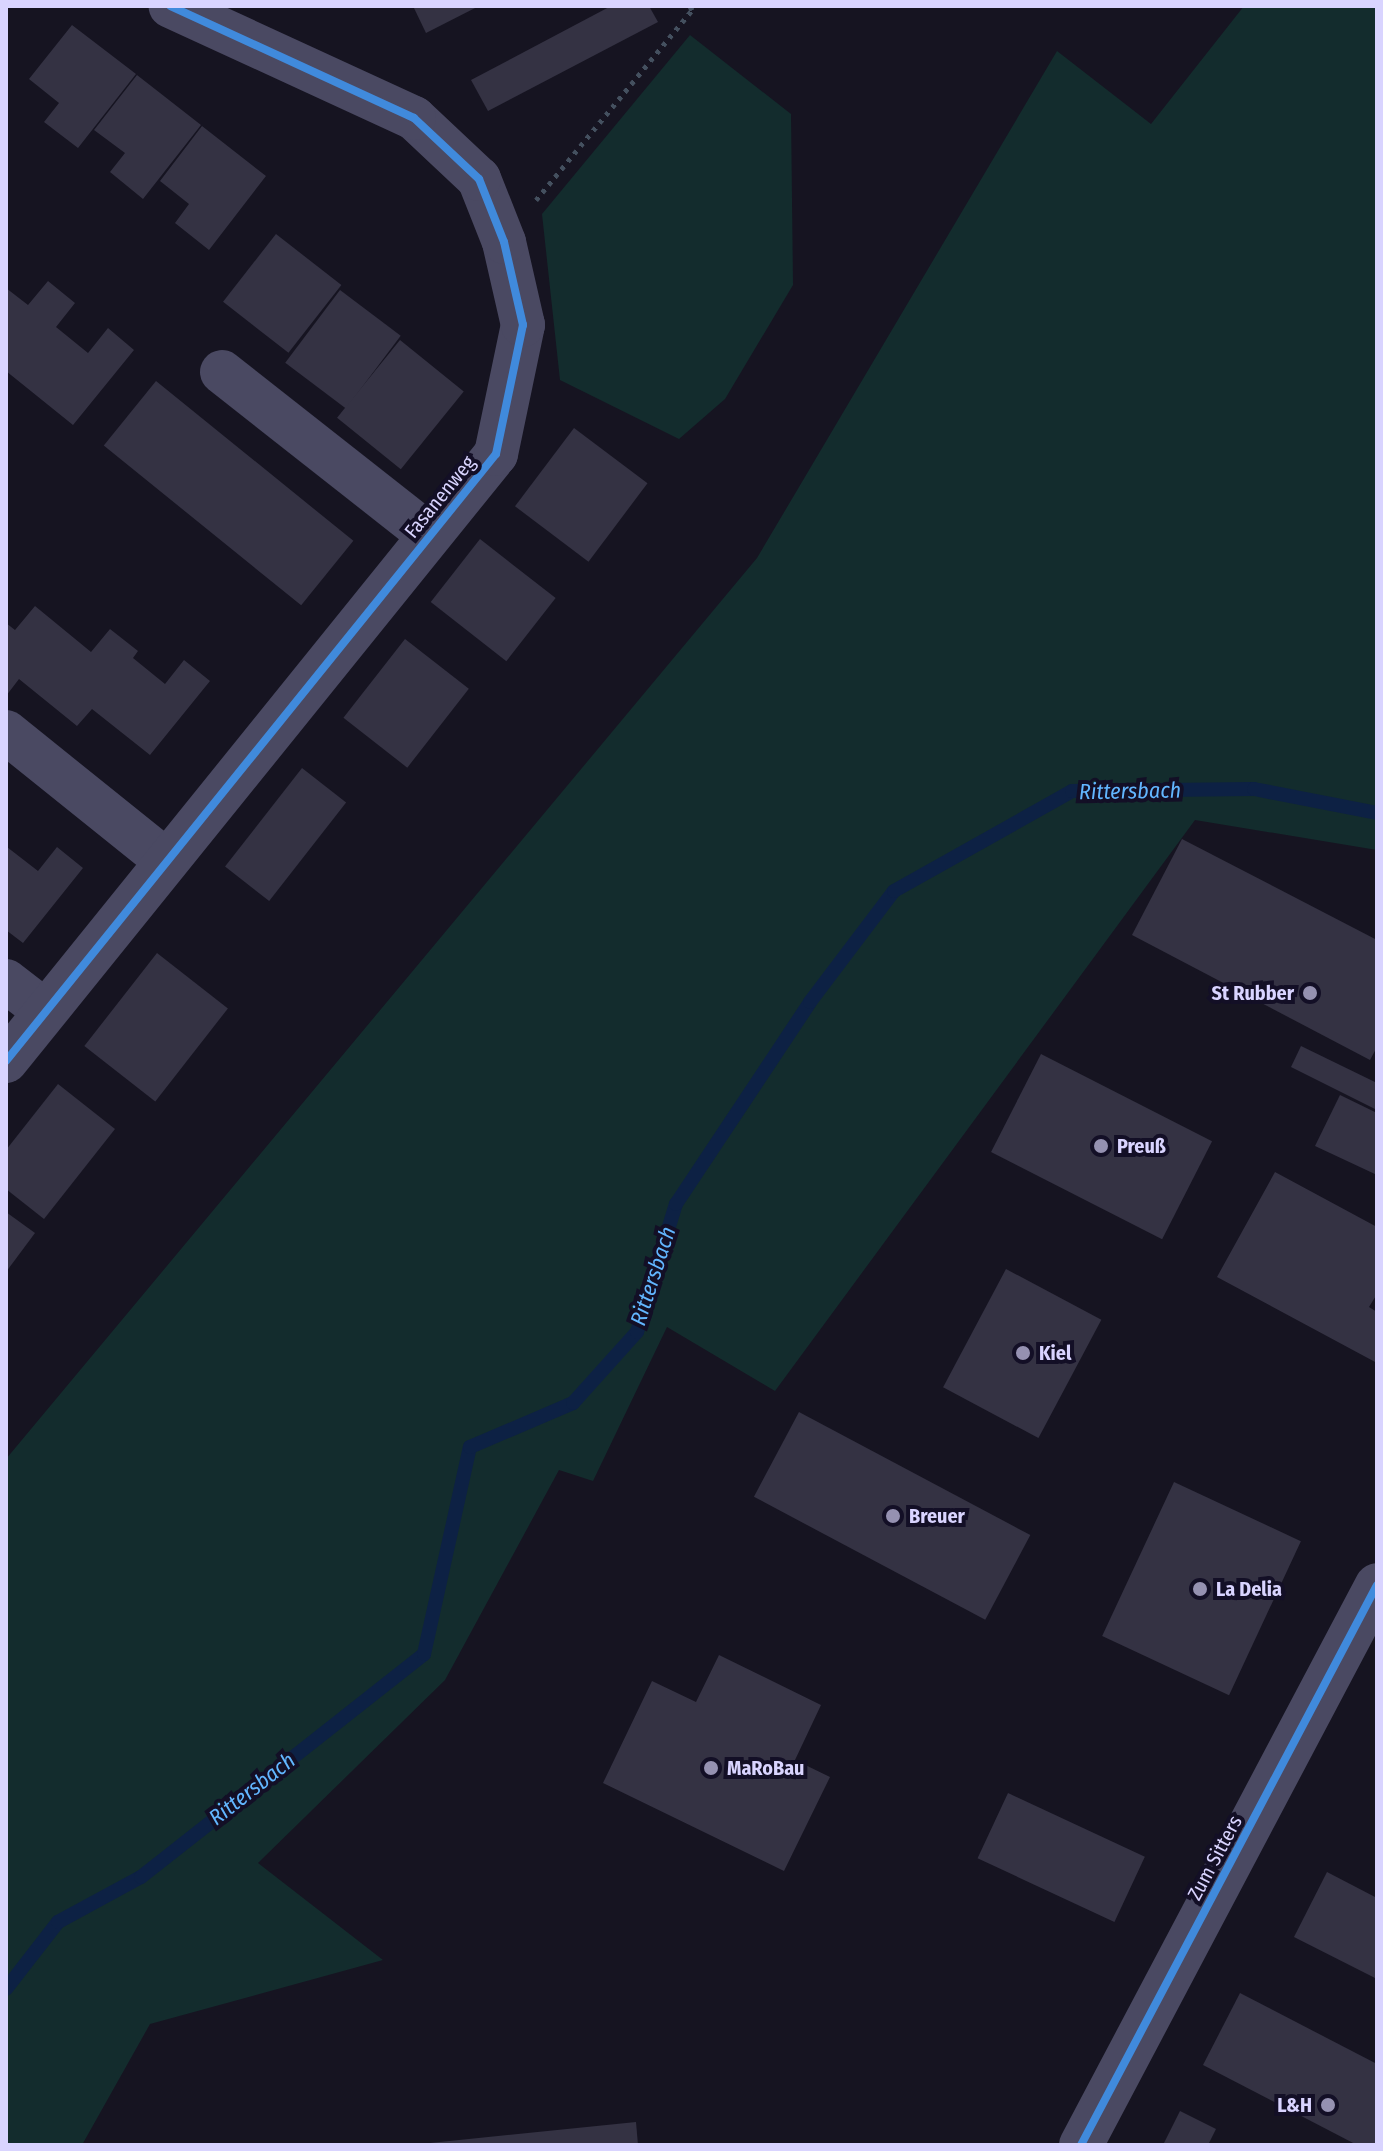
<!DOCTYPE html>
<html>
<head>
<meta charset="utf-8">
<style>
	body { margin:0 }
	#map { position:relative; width:1383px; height:2151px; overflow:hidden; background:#161421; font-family:"Fira Sans Condensed",sans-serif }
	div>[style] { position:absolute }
	.green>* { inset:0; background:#132c2d }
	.stream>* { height:14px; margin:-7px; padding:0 7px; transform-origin:7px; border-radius:7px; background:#0d2144 }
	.building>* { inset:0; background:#343243; transform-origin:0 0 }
	.path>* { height:5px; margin-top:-2.5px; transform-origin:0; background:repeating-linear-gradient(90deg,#44505f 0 4px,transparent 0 10px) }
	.minor>* { height:44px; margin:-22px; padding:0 22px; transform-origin:22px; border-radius:22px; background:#4a4962 }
	.cycleway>* { height:8px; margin:-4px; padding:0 4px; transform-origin:4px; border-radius:4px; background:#408adc }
	.dots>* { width:22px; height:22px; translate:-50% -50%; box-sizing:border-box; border:4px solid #130f26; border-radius:50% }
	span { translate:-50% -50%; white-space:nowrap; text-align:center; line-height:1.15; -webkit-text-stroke:8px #130f26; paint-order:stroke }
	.street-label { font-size:20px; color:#d9d4ff }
	.poi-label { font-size:20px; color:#d9d4ff; font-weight:700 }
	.right { translate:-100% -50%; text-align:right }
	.left { translate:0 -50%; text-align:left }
	.water-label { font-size:22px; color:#62b6ff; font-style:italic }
	.frame { position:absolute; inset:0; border:8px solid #d9d4ff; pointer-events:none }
</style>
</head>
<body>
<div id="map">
	<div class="green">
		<i style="clip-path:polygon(1244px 6px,1377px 6px,1377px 850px,1195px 820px,775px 1391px,667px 1327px,593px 1481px,559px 1470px,445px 1680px,258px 1863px,383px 1960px,150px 2024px,82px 2145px,6px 2145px,6px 1459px,757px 558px,1057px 51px,1151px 124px)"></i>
		<i style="clip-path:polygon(690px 35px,791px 114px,793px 285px,725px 399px,679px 439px,560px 380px,542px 214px)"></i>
	</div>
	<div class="stream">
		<i style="left:6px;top:1989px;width:85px;rotate:-52.2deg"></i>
		<i style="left:58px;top:1922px;width:94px;rotate:-28.5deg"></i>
		<i style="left:141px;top:1877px;width:360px;rotate:-38.2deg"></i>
		<i style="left:424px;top:1654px;width:212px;rotate:-77.5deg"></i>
		<i style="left:470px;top:1447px;width:112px;rotate:-23.1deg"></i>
		<i style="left:573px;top:1403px;width:96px;rotate:-48deg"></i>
		<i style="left:637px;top:1332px;width:134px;rotate:-73.1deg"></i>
		<i style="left:676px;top:1204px;width:242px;rotate:-56.4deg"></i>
		<i style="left:810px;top:1002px;width:139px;rotate:-52.9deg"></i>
		<i style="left:894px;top:891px;width:204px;rotate:-29.3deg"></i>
		<i style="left:1072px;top:791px;width:182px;rotate:-0.6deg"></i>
		<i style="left:1254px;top:789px;width:125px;rotate:11deg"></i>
	</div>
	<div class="building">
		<i style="clip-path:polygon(413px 6px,479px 6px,426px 33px)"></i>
		<i style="clip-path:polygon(611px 6px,649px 6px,658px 22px,488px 111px,471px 80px)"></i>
		<i style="clip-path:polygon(72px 25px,136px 74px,78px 148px,44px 122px,59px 103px,29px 79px)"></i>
		<i style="clip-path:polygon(137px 75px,201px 125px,143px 199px,110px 172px,125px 153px,94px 130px)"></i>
		<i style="clip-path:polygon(202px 126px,266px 176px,209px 250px,175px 223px,189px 204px,160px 181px)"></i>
		<i style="left:276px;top:234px;width:83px;height:86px;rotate:38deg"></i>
		<i style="clip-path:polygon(48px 281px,75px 303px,56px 327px,88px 353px,108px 328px,134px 350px,73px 425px,6px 371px,6px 288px,28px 305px)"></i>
		<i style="left:340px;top:290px;width:76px;height:91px;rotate:37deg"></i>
		<i style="left:400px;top:340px;width:82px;height:100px;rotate:39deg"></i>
		<i style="left:156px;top:381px;width:254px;height:83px;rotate:39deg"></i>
		<i style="left:574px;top:428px;width:92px;height:98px;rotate:37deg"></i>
		<i style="left:480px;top:539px;width:96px;height:80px;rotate:38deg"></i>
		<i style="clip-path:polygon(35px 606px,91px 652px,110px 629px,138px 651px,133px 658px,165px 684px,184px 660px,210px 681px,150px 755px,92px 709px,77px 726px,19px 679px,6px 696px,6px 623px,15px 630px)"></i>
		<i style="left:405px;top:639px;width:81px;height:100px;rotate:38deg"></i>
		<i style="left:302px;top:768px;width:56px;height:125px;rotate:38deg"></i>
		<i style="clip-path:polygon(1182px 839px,1377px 940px,1377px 1047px,1370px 1060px,1132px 935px)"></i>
		<i style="clip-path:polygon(7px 847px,38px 871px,57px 847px,83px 868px,23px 943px,6px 930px)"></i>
		<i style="left:157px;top:953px;width:90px;height:118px;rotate:38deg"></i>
		<i style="clip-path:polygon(1301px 1046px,1377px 1083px,1377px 1110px,1291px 1067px)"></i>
		<i style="left:1041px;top:1054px;width:192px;height:110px;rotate:27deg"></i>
		<i style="clip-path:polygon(58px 1084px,115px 1129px,44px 1219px,6px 1189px,6px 1150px)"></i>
		<i style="clip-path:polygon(1340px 1095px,1377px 1113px,1377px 1175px,1315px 1146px)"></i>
		<i style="clip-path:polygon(1275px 1172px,1377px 1227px,1377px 1294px,1369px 1307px,1377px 1312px,1377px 1363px,1217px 1277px)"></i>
		<i style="clip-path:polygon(6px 1212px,35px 1233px,6px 1272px)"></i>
		<i style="left:1006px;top:1269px;width:108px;height:134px;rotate:28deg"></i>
		<i style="left:799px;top:1412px;width:262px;height:96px;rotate:28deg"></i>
		<i style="left:1174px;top:1482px;width:140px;height:170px;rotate:25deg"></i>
		<i style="clip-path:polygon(719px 1655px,821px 1705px,795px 1760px,830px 1777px,784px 1871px,603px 1783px,652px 1681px,696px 1702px)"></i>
		<i style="left:1008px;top:1793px;width:151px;height:72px;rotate:25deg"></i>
		<i style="clip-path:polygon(1327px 1872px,1377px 1898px,1377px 1979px,1294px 1937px)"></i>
		<i style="clip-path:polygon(1240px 1993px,1377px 2064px,1377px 2145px,1357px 2145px,1203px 2065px)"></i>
		<i style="clip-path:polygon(1180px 2111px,1216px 2129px,1208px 2145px,1163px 2145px)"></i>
		<i style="clip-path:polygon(636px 2122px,638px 2145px,430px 2145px,430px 2143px)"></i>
	</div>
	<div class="path">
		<i style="left:536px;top:200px;width:246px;rotate:-50.6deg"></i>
		<i style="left:692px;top:10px;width:4px;rotate:-117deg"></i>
	</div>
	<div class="minor">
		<i style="left:222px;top:372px;width:263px;rotate:38.2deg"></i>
		<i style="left:6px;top:732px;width:203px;rotate:38.8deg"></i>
		<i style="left:6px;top:981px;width:49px;rotate:37.6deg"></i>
		<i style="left:6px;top:1061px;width:780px;rotate:-51.09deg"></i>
		<i style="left:496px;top:454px;width:132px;rotate:-78.2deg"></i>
		<i style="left:523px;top:325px;width:85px;rotate:-102.9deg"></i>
		<i style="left:504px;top:242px;width:68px;rotate:-111.6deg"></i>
		<i style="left:479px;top:179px;width:89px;rotate:-136.8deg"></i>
		<i style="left:414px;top:118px;width:268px;rotate:-155.3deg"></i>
		<i style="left:1081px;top:2145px;width:633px;rotate:-62.14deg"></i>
	</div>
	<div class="cycleway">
		<i style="left:6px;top:1061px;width:780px;rotate:-51.09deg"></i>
		<i style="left:496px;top:454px;width:132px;rotate:-78.2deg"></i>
		<i style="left:523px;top:325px;width:85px;rotate:-102.9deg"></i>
		<i style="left:504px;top:242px;width:68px;rotate:-111.6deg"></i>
		<i style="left:479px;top:179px;width:89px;rotate:-136.8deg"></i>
		<i style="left:414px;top:118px;width:268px;rotate:-155.3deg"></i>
		<i style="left:1081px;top:2145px;width:633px;rotate:-62.14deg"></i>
	</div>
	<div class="dots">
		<i style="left:1310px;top:993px;background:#9591b1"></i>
		<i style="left:1101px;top:1146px;background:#9591b1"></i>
		<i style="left:1023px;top:1353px;background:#9591b1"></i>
		<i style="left:893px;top:1516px;background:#9591b1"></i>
		<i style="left:1200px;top:1589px;background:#9591b1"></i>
		<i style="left:711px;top:1768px;background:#9591b1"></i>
		<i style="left:1328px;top:2105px;background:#9591b1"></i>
	</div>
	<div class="street-label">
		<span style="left:440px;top:497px;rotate:-51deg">Fasanenweg</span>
		<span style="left:1215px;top:1858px;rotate:-62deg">Zum Sitters</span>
	</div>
	<div class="poi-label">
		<span class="right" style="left:1294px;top:993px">St Rubber</span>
		<span class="left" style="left:1117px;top:1146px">Preuß</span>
		<span class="left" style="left:1039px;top:1353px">Kiel</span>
		<span class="left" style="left:909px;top:1516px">Breuer</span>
		<span class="left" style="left:1216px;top:1589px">La Delia</span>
		<span class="left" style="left:727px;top:1768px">MaRoBau</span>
		<span class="right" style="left:1312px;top:2105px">L&amp;H</span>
	</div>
	<div class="water-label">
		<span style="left:1130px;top:791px;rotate:-1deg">Rittersbach</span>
		<span style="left:653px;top:1276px;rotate:-72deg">Rittersbach</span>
		<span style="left:252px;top:1789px;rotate:-38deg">Rittersbach</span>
	</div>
	<div class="frame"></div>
</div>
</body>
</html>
